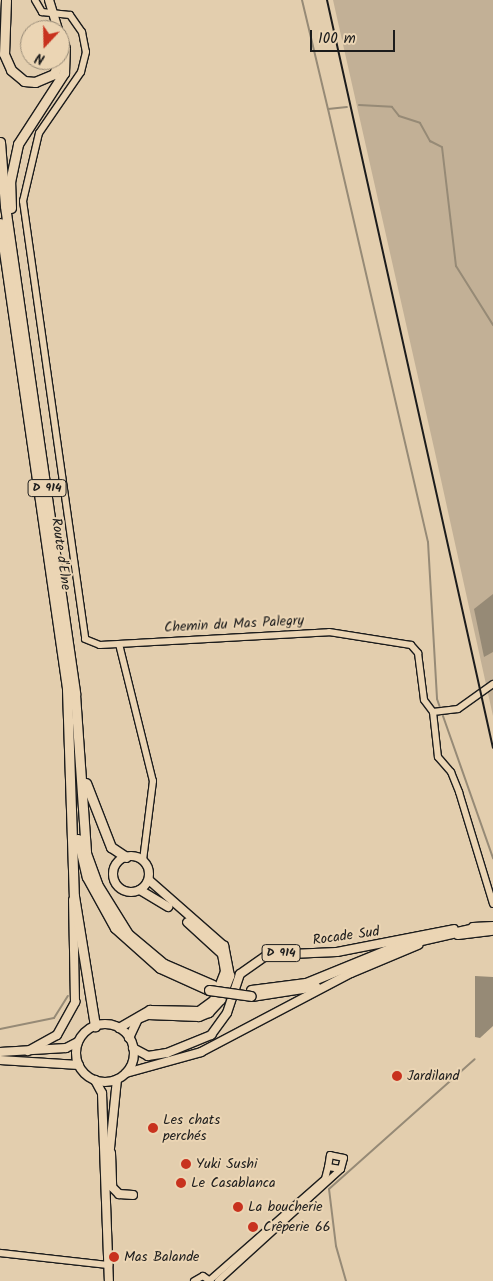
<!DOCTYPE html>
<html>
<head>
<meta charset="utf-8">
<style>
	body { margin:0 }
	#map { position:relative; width:493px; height:1281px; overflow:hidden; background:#e3ceae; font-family:Kalam,sans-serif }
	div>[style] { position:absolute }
	.green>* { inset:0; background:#c2b096 }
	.water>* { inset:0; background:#968a76 }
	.stream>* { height:2px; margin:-1px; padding:0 1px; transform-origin:1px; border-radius:1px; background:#968a76 }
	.roads { filter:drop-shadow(1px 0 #1c1c1c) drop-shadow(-1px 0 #1c1c1c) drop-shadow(0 1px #1c1c1c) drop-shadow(0 -1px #1c1c1c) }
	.minor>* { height:6px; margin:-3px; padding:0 3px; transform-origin:3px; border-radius:3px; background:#ebd5b4 }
	.major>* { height:8px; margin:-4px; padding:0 4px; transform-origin:4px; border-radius:4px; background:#ebd5b4 }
	.major>.ring { margin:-4px; padding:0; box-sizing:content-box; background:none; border:8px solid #ebd5b4; border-radius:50% }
	.highway>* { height:9px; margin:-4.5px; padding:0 4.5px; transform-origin:4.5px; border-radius:4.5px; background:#ebd5b4 }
	.rail>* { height:2px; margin:-1px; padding:0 1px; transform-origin:1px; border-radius:1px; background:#1c1c1c }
	.bridges { filter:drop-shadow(1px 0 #1c1c1c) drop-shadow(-1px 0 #1c1c1c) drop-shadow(0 1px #1c1c1c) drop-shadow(0 -1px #1c1c1c) }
	.highway-bridge>* { height:9px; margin:-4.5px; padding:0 4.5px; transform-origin:4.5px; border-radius:4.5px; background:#ebd5b4 }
	.dots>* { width:14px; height:14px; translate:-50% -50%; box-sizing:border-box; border:2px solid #ebd5b4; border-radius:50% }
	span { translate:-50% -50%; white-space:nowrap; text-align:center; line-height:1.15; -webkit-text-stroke:4px #ebd5b4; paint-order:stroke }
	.shield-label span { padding:1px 4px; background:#ebd5b4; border:1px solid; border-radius:4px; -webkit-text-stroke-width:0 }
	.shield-label { font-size:12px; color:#1c1c1c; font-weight:700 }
	.street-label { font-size:14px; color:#1c1c1c }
	.poi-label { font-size:14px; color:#1c1c1c }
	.left { translate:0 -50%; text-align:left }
	.north { position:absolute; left:20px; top:20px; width:50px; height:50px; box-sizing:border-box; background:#ebd5b4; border:1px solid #988b77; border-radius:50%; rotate:201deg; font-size:14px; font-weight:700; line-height:20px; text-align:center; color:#1c1c1c }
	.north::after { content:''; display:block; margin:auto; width:18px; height:22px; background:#c8321e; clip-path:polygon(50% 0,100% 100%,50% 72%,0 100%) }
	.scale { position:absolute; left:310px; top:30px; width:85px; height:22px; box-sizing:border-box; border:2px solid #1c1c1c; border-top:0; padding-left:6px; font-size:15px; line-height:18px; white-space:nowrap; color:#1c1c1c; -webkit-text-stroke:4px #ebd5b4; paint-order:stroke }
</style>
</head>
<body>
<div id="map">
	<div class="green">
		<i style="clip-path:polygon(333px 0,493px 0,493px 716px,434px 448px)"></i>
	</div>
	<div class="water">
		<i style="clip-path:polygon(493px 594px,493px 652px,484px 657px,474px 609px)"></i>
		<i style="clip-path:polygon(475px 976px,493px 977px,493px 1026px,480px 1038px,475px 1037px)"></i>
	</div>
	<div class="stream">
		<i style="left:302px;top:0;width:112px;rotate:76.6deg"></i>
		<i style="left:328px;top:109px;width:19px;rotate:-6deg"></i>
		<i style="left:359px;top:105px;width:33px;rotate:3deg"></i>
		<i style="left:392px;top:107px;width:11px;rotate:52deg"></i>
		<i style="left:399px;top:116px;width:22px;rotate:18deg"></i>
		<i style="left:420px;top:123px;width:21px;rotate:61deg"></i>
		<i style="left:430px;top:141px;width:13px;rotate:27deg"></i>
		<i style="left:442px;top:147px;width:120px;rotate:83.3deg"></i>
		<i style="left:456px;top:266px;width:70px;rotate:57.9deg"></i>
		<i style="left:328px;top:109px;width:444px;rotate:77deg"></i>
		<i style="left:428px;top:542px;width:157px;rotate:86.7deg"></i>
		<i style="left:437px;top:699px;width:169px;rotate:70.6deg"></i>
		<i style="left:0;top:1029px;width:55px;rotate:-11.5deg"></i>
		<i style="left:54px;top:1018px;width:26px;rotate:-58deg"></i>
		<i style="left:346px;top:1281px;width:36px;rotate:-106deg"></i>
		<i style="left:336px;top:1246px;width:57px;rotate:-97deg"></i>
		<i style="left:329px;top:1189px;width:195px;rotate:-41.7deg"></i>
	</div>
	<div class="roads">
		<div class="minor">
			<i style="left:35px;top:0;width:14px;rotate:60deg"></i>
			<i style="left:42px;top:12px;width:28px;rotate:6deg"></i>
			<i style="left:70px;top:15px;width:21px;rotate:55deg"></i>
			<i style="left:82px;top:32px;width:20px;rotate:79deg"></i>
			<i style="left:86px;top:52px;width:21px;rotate:104deg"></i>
			<i style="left:81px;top:72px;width:74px;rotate:124.5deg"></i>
			<i style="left:39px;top:133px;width:70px;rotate:103.2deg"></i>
			<i style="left:23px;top:201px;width:442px;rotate:81.9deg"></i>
			<i style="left:85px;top:639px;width:16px;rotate:22deg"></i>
			<i style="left:100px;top:645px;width:229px;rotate:-3.2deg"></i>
			<i style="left:329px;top:632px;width:83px;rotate:9deg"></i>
			<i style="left:411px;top:645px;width:11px;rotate:49deg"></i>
			<i style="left:418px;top:653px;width:47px;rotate:82.7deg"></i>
			<i style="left:424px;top:700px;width:15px;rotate:53deg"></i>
			<i style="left:433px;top:712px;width:25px;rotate:-7deg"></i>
			<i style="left:458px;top:709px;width:43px;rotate:-35.5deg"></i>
			<i style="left:119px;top:644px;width:141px;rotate:76.1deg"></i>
			<i style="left:153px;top:781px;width:80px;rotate:97.2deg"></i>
			<i style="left:433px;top:712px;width:45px;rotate:83.7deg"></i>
			<i style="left:438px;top:757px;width:20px;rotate:49deg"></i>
			<i style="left:451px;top:772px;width:22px;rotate:68deg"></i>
			<i style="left:459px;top:792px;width:117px;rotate:73.1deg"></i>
			<i style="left:0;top:1253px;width:110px;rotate:6.3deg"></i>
			<i style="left:210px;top:1280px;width:153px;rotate:-41.3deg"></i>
			<i style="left:325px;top:1179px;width:12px;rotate:-76deg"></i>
			<i style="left:194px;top:1281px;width:10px;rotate:-29deg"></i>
			<i style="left:203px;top:1276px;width:9px;rotate:36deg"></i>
			<i style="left:218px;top:1281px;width:166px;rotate:-42.3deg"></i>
			<i style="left:341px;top:1169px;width:11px;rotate:-75deg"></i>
			<i style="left:344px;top:1158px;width:14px;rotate:-168deg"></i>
			<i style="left:330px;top:1155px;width:12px;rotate:99deg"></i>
			<i style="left:328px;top:1167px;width:13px;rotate:9deg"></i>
		</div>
		<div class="major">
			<i style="left:49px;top:0;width:30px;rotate:73deg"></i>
			<i class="ring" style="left:113px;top:856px;width:28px;height:28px"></i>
			<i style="left:140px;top:890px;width:33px;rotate:31deg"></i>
			<i style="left:473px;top:927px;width:20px;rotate:-3deg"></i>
			<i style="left:458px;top:935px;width:35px;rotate:-7deg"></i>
			<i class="ring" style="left:76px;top:1024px;width:50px;height:50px"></i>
			<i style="left:119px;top:1028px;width:36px;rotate:-30deg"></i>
			<i style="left:150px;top:1010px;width:49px;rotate:1.2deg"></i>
			<i style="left:199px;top:1011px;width:19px;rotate:-36deg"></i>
			<i style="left:214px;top:1000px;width:31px;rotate:-69deg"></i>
			<i style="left:225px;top:971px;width:17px;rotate:-100deg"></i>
			<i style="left:222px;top:954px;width:47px;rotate:-137.6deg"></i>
			<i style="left:129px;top:1038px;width:21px;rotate:-65deg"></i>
			<i style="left:138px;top:1019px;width:11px;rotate:-22deg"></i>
			<i style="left:148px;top:1015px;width:51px;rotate:2.2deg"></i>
			<i style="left:199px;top:1017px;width:11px;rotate:-22deg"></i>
			<i style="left:209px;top:1013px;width:18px;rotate:-47deg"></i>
			<i style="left:221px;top:1000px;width:26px;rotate:-69deg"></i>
			<i style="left:230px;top:976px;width:31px;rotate:-101deg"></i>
			<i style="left:224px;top:946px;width:100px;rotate:-138.7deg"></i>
			<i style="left:133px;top:1048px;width:17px;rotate:28deg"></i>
			<i style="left:148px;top:1056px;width:19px;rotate:-9deg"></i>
			<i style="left:167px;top:1053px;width:48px;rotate:-22.2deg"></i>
			<i style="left:211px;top:1035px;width:27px;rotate:-54deg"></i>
			<i style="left:227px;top:1013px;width:41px;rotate:-71.6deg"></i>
			<i style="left:240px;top:974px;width:33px;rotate:-35deg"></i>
			<i style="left:267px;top:955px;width:70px;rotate:-2.5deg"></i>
			<i style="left:337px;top:952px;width:119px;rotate:-11.1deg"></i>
			<i style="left:28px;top:1051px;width:33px;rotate:-29deg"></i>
			<i style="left:57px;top:1035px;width:38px;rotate:-61deg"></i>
			<i style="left:75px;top:1002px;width:102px;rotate:-91.1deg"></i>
			<i style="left:0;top:1052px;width:66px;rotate:-3.5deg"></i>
			<i style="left:66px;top:1048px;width:13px;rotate:-27deg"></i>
			<i style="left:0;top:1060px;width:79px;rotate:3.6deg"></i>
			<i style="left:126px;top:1073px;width:78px;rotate:-15.6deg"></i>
			<i style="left:201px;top:1052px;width:170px;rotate:-27.8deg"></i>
			<i style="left:351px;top:973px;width:73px;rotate:-22.7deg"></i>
			<i style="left:95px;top:1080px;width:15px;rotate:62deg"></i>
			<i style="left:102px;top:1093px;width:188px;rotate:87.9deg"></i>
			<i style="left:111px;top:1153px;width:34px;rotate:88deg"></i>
			<i style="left:112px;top:1187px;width:10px;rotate:45deg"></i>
			<i style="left:119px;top:1194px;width:14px;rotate:4deg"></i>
			<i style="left:109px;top:1158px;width:79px;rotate:-84.2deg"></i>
		</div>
		<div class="highway">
			<i style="left:6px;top:0;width:54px;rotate:92.1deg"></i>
			<i style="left:4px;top:54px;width:17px;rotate:66deg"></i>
			<i style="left:11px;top:70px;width:17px;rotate:40deg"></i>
			<i style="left:24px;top:81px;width:11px;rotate:5deg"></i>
			<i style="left:35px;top:82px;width:21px;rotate:-23deg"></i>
			<i style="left:54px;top:74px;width:15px;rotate:-70deg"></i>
			<i style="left:0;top:142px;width:64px;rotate:85.5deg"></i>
			<i style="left:5px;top:206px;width:493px;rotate:81.8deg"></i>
			<i style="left:75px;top:694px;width:159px;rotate:86deg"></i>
			<i style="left:86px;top:853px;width:33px;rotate:70deg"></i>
			<i style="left:97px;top:884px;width:59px;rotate:58.2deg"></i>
			<i style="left:128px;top:934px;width:47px;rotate:39.8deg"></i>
			<i style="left:164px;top:964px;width:53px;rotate:23.2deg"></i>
			<i style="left:11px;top:208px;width:26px;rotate:-92deg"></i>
			<i style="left:10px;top:182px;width:39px;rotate:-78deg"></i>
			<i style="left:18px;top:144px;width:85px;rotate:-57.1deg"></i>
			<i style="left:64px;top:73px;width:25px;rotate:-88deg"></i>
			<i style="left:65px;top:48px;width:15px;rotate:-110deg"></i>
			<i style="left:0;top:223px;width:471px;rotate:81.8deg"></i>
			<i style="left:67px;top:689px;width:207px;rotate:88.1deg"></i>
			<i style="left:74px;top:896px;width:132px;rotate:80.8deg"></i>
			<i style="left:86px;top:783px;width:69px;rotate:68.7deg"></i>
			<i style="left:111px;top:847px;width:18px;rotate:34deg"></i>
			<i style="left:78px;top:839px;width:39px;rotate:77deg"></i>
			<i style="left:87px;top:877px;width:58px;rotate:61.2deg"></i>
			<i style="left:115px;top:928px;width:60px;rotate:41.6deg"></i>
			<i style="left:160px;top:968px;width:54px;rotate:24.2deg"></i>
			<i style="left:251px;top:990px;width:55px;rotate:-7.3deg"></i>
			<i style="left:306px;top:983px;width:100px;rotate:-22.2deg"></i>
			<i style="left:399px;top:945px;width:81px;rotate:-12.8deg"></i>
			<i style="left:251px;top:996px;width:65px;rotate:-8.9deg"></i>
		</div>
	</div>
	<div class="rail">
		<i style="left:327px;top:0;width:766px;rotate:77.49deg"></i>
	</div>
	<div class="bridges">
		<div class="highway-bridge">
			<i style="left:209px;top:990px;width:42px;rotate:8.1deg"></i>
		</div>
	</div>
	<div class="dots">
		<i style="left:397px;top:1076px;background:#c8321e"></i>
		<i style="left:153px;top:1128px;background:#c8321e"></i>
		<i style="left:186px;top:1164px;background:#c8321e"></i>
		<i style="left:181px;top:1183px;background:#c8321e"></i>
		<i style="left:238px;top:1207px;background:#c8321e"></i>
		<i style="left:253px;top:1227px;background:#c8321e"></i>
		<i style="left:114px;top:1257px;background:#c8321e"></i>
	</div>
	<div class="shield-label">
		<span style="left:47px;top:488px">D 914</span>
		<span style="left:281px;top:953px">D 914</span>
	</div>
	<div class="street-label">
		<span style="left:61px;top:554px;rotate:82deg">Route d'Elne</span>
		<span style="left:234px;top:624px;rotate:-3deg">Chemin du Mas Palegry</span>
		<span style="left:346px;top:936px;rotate:-8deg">Rocade Sud</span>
	</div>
	<div class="poi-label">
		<span class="left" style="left:407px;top:1076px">Jardiland</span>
		<span class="left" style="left:163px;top:1128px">Les chats<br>perchés</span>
		<span class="left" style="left:196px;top:1164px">Yuki Sushi</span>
		<span class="left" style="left:191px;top:1183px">Le Casablanca</span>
		<span class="left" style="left:248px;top:1207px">La boucherie</span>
		<span class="left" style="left:263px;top:1227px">Crêperie 66</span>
		<span class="left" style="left:124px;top:1257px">Mas Balande</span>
	</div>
	<div class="north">N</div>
	<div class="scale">100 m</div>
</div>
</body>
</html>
